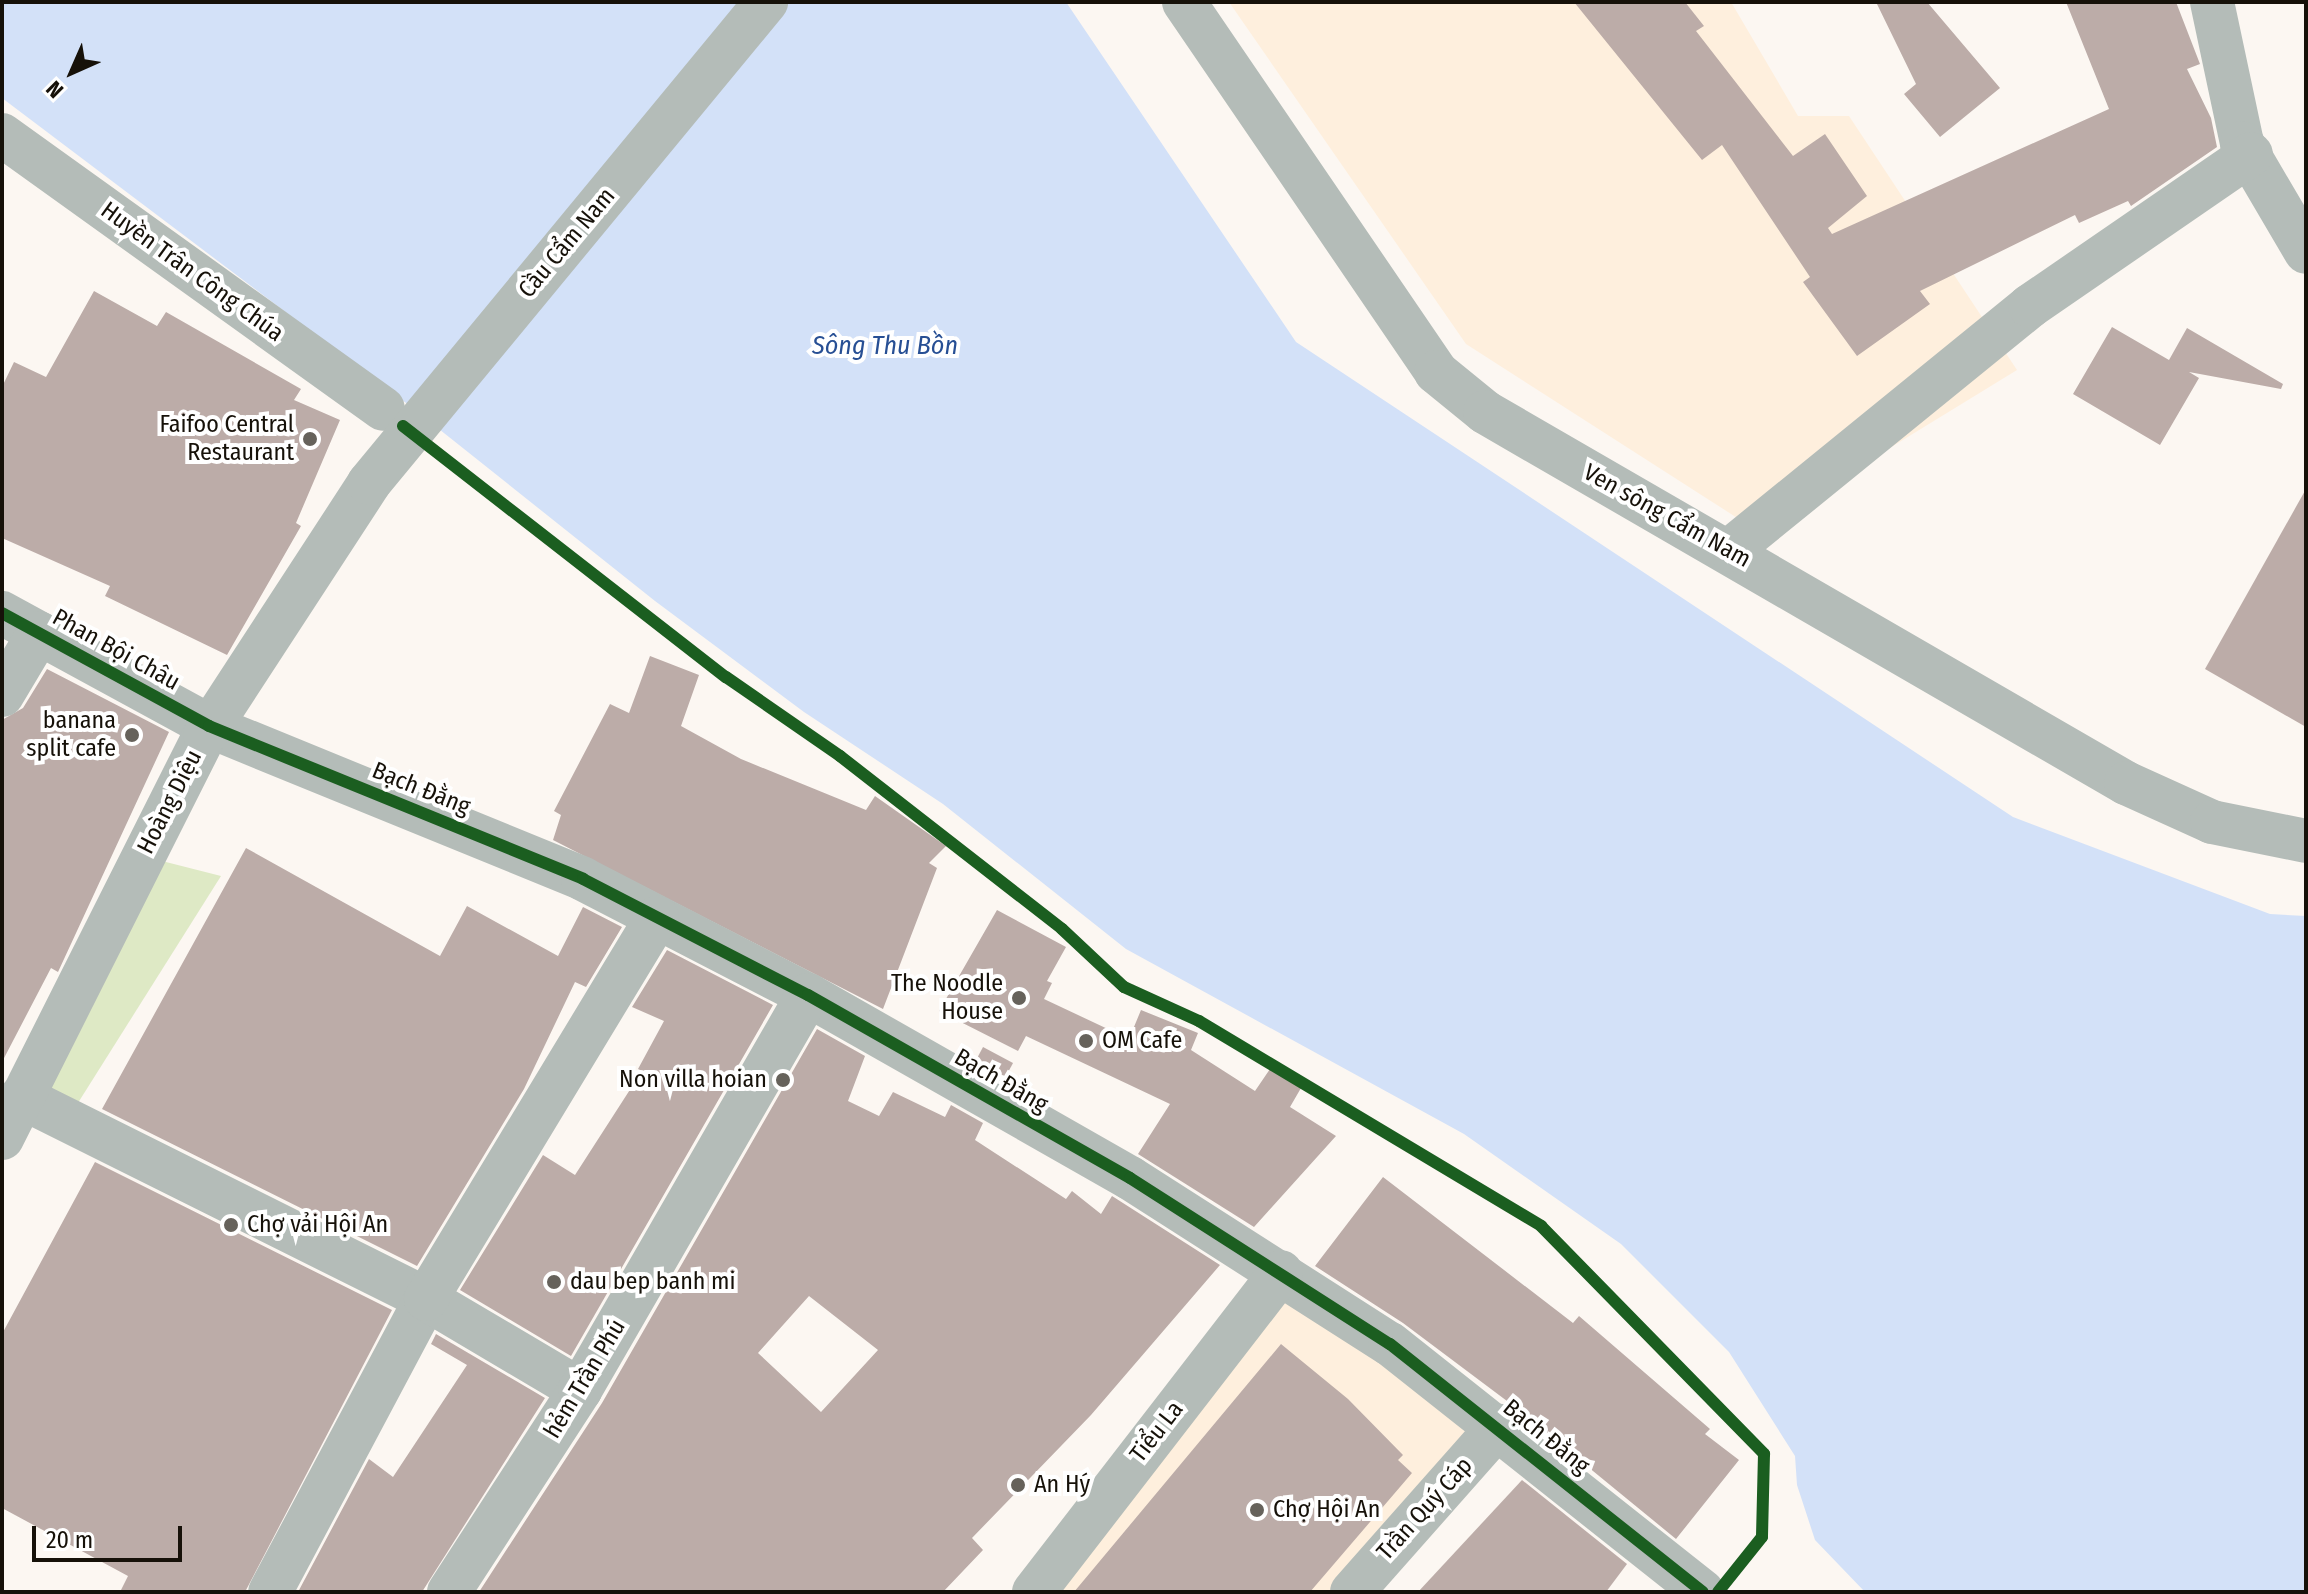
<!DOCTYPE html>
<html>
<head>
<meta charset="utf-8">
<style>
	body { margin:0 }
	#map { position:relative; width:2308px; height:1594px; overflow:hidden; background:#fcf7f2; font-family:"Fira Sans Condensed",sans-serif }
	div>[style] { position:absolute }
	.built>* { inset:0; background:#feefdd }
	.green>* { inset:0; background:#dee9c5 }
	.water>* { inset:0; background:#d3e1f8 }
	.building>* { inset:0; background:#bcaca8; transform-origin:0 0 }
	.minor>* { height:44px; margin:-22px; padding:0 22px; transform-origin:22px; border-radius:22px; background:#b4bcb8 }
	.cycleway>* { height:12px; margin:-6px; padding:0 6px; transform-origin:6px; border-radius:6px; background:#1b5e20 }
	.dots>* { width:22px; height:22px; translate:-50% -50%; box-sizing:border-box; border:4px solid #fff; border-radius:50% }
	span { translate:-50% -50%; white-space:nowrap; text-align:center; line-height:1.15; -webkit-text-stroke:8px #fff; paint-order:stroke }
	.street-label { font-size:24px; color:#161109 }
	.poi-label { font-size:24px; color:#161109 }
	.right { translate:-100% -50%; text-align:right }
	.left { translate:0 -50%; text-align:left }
	.water-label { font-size:26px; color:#274f94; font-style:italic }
	.frame { position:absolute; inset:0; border:4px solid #161109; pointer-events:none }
	.north { position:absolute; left:32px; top:32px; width:80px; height:80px; -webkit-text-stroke:6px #fff; paint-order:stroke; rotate:225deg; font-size:22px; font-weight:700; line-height:32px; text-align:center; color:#161109 }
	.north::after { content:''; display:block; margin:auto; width:28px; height:36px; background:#161109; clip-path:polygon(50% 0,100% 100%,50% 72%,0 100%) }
	.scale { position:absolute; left:32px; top:1526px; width:150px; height:36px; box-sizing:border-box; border:4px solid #161109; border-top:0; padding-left:10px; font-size:24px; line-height:28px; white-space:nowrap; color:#161109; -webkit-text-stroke:6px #fff; paint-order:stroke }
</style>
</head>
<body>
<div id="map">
	<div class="built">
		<i style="clip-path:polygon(1229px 2px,1731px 2px,1798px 116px,1849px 116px,2017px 370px,1756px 530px,1466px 344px)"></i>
		<i style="clip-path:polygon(1285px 1284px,1485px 1429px,1338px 1592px,1036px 1592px)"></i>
	</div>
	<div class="green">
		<i style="clip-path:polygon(162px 861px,221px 876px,59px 1133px,34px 1118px)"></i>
	</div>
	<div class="water">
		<i style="clip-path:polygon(2px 2px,1066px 2px,1296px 342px,2013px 817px,2270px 914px,2306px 916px,2306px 1592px,1865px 1592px,1815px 1540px,1797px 1485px,1795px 1456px,1729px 1352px,1621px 1244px,1464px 1134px,1126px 949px,943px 804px,804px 712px,655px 601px,410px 406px,2px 98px)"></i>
	</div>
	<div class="building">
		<i style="clip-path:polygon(1574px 2px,1685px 2px,1704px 26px,1696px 31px,1793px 156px,1825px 134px,1867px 196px,1828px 228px,1832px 234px,2109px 109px,2066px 2px,2176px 2px,2200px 64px,2187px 69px,2211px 118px,2217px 147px,2131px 206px,2128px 201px,2079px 223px,2075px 215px,1920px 291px,1930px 304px,1857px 356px,1803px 282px,1810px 277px,1722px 145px,1702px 160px)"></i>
		<i style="clip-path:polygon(1876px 2px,1927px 2px,2000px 88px,1940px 137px,1904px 94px,1916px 84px)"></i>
		<i style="clip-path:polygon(94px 291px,157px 326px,166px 312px,301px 389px,294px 400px,340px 420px,296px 523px,301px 526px,227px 655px,105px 596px,110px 586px,2px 538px,2px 387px,14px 362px,46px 377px)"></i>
		<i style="clip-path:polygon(2112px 327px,2169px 360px,2187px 328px,2283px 384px,2281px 389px,2189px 372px,2199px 378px,2160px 445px,2073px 394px)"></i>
		<i style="clip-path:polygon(2306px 489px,2306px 727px,2205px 669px)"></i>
		<i style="clip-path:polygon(650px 656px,699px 675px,681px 726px,741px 759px,866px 810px,875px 796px,946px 846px,929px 863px,937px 868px,883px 1009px,553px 840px,561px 815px,554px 811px,610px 704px,629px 713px)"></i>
		<i style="clip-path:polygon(47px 669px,169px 732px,58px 972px,51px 968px,2px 1062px,2px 720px,23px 708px)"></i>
		<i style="clip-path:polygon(246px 848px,440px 956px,467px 906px,558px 956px,583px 907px,622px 927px,586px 987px,575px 982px,524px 1089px,417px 1266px,102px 1109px)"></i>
		<i style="clip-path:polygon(997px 910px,1066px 947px,1047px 981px,1052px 983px,1044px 999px,1129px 1039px,1141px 1010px,1198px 1033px,1191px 1050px,1255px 1091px,1270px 1069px,1301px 1088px,1290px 1107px,1336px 1136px,1254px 1227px,1138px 1154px,1170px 1104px,1026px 1036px,1018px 1051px,939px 1011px)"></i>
		<i style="clip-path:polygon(667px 950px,773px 1005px,571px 1356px,460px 1290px,543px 1155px,575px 1175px,642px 1071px,638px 1069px,664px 1021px,632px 1007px)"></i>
		<i style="clip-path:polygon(evenodd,817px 1029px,865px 1056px,848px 1101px,879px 1116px,893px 1092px,945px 1117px,951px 1105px,983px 1123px,975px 1140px,1066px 1199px,1072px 1191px,1101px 1214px,1112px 1196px,1220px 1265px,1091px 1415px,972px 1538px,983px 1550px,943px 1592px,479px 1592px,602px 1403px,817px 1029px,809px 1296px,878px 1350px,821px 1412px,758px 1353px,809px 1296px)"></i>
		<i style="left:983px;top:1047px;width:34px;height:16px;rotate:28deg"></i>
		<i style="clip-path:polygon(95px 1162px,392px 1310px,245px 1592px,120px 1592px,128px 1576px,2px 1508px,2px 1334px)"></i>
		<i style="clip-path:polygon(1383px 1177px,1573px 1323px,1579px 1316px,1710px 1429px,1705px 1434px,1739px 1460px,1676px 1539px,1515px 1407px,1403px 1323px,1315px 1266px)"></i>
		<i style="clip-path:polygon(436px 1334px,545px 1398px,422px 1592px,298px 1592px,369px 1459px,393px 1477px,467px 1365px,431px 1344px)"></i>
		<i style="clip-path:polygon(1281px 1344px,1348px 1399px,1403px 1455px,1398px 1460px,1412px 1473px,1310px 1592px,1074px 1592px)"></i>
		<i style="clip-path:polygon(1522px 1480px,1627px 1564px,1606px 1592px,1418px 1592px)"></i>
	</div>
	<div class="minor">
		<i style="left:1184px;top:2px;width:448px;rotate:55.7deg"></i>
		<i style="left:1436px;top:372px;width:63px;rotate:39.2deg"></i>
		<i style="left:1485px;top:412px;width:741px;rotate:30.06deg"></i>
		<i style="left:2126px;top:783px;width:94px;rotate:24.4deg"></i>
		<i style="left:2212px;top:822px;width:96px;rotate:11.4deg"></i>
		<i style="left:2212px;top:2px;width:144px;rotate:78deg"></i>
		<i style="left:2242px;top:143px;width:126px;rotate:59.6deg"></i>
		<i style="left:2px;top:135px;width:469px;rotate:35.7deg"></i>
		<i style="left:1730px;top:550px;width:387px;rotate:-39.1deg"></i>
		<i style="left:2030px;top:306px;width:268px;rotate:-34.5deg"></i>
		<i style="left:2px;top:613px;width:236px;rotate:28.6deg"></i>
		<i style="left:209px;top:726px;width:404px;rotate:22.2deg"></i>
		<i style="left:583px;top:879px;width:253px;rotate:27.3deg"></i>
		<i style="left:808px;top:995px;width:370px;rotate:29.6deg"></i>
		<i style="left:1130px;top:1178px;width:308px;rotate:32.6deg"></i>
		<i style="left:1390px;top:1344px;width:399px;rotate:38.4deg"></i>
		<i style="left:2px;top:695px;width:72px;rotate:-59.2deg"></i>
		<i style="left:21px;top:1097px;width:453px;rotate:26.5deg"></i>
		<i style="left:426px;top:1299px;width:332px;rotate:118deg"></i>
		<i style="left:2px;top:1138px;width:451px;rotate:-63.3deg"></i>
		<i style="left:205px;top:735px;width:301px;rotate:-56.9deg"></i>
		<i style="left:369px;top:483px;width:624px;rotate:-50.46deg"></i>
		<i style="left:580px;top:1390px;width:179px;rotate:-149.4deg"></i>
		<i style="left:426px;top:1299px;width:446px;rotate:-58.8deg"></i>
		<i style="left:449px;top:1592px;width:241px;rotate:-57deg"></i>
		<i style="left:580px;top:1390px;width:456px;rotate:-60deg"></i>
		<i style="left:1034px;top:1592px;width:404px;rotate:-52.3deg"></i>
		<i style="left:1352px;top:1592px;width:222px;rotate:-48.5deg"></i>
	</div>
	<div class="cycleway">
		<i style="left:403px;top:426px;width:409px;rotate:37.9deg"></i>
		<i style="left:726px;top:677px;width:139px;rotate:34.7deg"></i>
		<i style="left:840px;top:756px;width:281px;rotate:37.9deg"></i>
		<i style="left:1062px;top:929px;width:85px;rotate:43.1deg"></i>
		<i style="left:1124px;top:987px;width:82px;rotate:24.4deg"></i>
		<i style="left:1199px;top:1021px;width:399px;rotate:30.9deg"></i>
		<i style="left:1541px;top:1226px;width:319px;rotate:45.6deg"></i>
		<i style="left:1764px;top:1454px;width:83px;rotate:91.4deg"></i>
		<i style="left:1762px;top:1537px;width:70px;rotate:128.7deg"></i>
		<i style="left:2px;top:613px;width:236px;rotate:28.6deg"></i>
		<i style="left:209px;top:726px;width:404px;rotate:22.2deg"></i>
		<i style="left:583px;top:879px;width:253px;rotate:27.3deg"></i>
		<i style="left:808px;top:995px;width:370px;rotate:29.6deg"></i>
		<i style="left:1130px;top:1178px;width:308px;rotate:32.6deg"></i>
		<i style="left:1390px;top:1344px;width:399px;rotate:38.4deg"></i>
	</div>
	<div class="dots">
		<i style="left:310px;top:439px;background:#66625b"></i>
		<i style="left:132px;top:735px;background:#66625b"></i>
		<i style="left:1019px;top:998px;background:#66625b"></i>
		<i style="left:1086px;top:1041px;background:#66625b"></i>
		<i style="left:783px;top:1080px;background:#66625b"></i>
		<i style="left:231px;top:1225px;background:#66625b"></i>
		<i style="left:554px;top:1282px;background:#66625b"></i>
		<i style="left:1018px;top:1485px;background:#66625b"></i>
		<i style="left:1257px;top:1510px;background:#66625b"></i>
	</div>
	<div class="street-label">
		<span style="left:567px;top:243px;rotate:-50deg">Cầu Cẩm Nam</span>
		<span style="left:192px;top:272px;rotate:36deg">Huyền Trân Công Chúa</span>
		<span style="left:1667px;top:516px;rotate:29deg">Ven sông Cẩm Nam</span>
		<span style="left:116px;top:650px;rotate:29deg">Phan Bội Châu</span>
		<span style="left:421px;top:789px;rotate:22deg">Bạch Đằng</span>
		<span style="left:170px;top:802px;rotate:-63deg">Hoàng Diệu</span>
		<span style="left:1001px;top:1081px;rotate:30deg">Bạch Đằng</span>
		<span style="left:585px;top:1379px;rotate:-59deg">hẻm Trần Phú</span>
		<span style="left:1157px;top:1432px;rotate:-52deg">Tiểu La</span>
		<span style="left:1546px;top:1437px;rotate:39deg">Bạch Đằng</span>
		<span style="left:1425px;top:1509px;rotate:-48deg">Trần Quý Cáp</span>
	</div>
	<div class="poi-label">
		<span class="right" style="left:294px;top:439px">Faifoo Central<br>Restaurant</span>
		<span class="right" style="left:116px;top:735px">banana<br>split cafe</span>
		<span class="right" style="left:1003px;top:998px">The Noodle<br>House</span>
		<span class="left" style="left:1102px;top:1041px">OM Cafe</span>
		<span class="right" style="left:767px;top:1080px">Non villa hoian</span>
		<span class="left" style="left:247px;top:1225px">Chợ vải Hội An</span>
		<span class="left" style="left:570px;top:1282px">dau bep banh mi</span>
		<span class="left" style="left:1034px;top:1485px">An Hý</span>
		<span class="left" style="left:1273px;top:1510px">Chợ Hội An</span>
	</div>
	<div class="water-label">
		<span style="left:885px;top:346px">Sông Thu Bồn</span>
	</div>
	<div class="frame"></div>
	<div class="north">N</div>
	<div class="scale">20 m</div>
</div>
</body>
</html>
